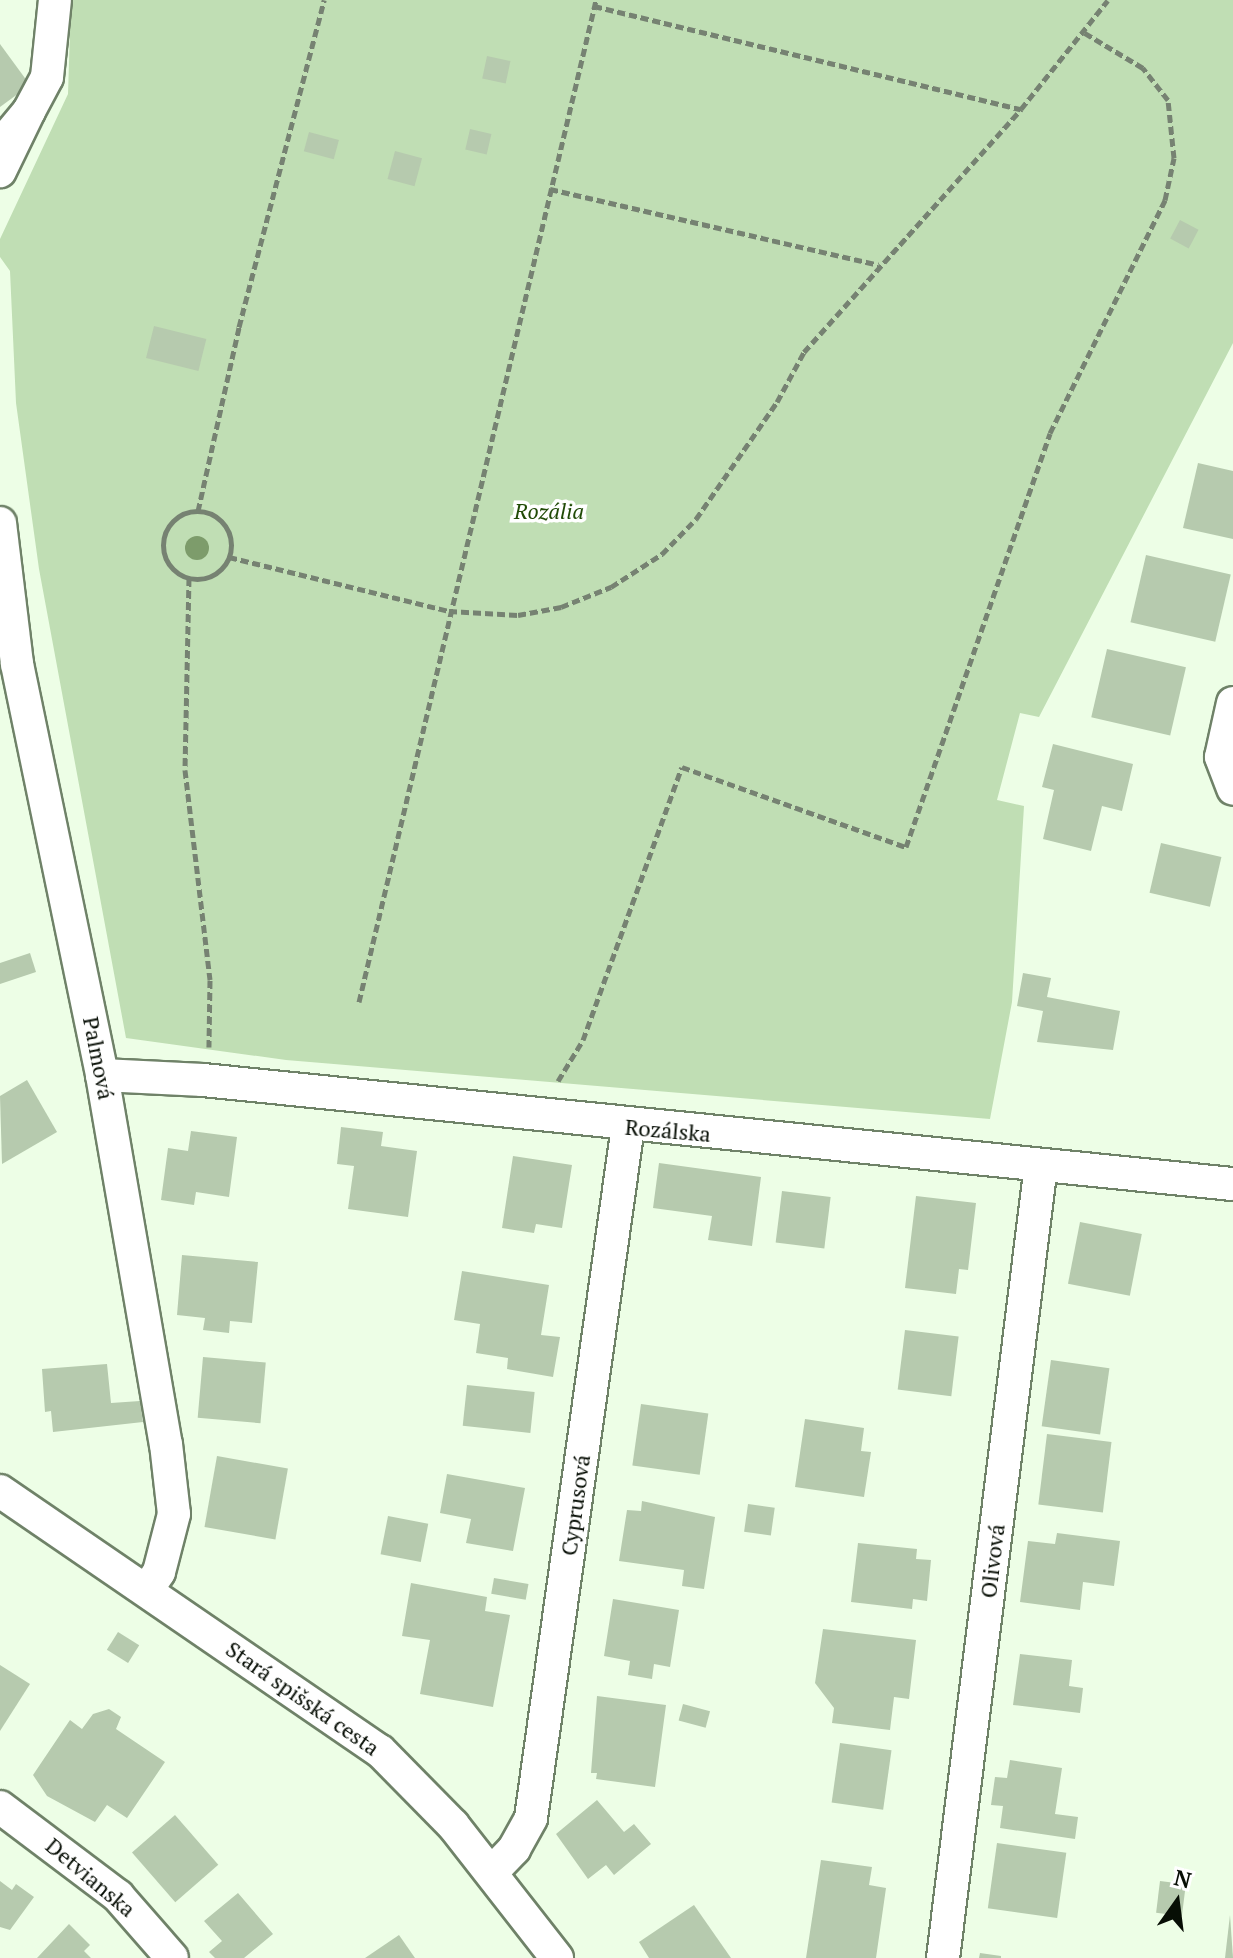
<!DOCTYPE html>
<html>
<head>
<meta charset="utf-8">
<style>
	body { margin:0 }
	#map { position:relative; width:1233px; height:1958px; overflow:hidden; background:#edfee6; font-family:"PT Serif",serif }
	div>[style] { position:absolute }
	.green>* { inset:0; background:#c0deb4 }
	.building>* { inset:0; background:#b6caae; transform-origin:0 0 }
	.path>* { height:5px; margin-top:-2.5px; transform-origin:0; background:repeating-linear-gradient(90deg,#768272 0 8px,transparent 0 12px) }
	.path>.ring { margin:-2.5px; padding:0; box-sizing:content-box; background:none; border:5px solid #768272; border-radius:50% }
	.roads { filter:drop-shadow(2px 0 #6f8268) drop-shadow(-2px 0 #6f8268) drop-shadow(0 2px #6f8268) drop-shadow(0 -2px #6f8268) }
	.street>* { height:32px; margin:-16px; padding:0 16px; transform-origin:16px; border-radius:16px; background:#fff }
	.trees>* { width:24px; height:24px; margin:-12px; border-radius:50%; background:#7d9c6b }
	span { translate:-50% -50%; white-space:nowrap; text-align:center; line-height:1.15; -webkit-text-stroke:7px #fff; paint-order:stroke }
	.park-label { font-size:22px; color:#214b07; font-style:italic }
	.street-label { font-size:22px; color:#070e05 }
	.north { position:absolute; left:1137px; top:1862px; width:80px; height:80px; -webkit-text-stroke:6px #fff; paint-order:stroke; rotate:14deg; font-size:22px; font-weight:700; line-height:32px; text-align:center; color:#070e05 }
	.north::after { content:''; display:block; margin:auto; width:28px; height:36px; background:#070e05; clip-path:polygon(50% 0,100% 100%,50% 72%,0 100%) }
</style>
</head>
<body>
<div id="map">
	<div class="green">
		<i style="clip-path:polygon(71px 0,1233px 0,1233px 343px,1039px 717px,1020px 713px,997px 800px,1024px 806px,1012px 1002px,990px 1119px,286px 1060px,126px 1038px,39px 569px,16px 403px,10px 271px,0 257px,0 239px,68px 94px)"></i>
	</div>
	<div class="building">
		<i style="clip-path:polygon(0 44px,30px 85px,0 107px)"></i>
		<i style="left:487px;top:56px;width:24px;height:23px;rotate:12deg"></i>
		<i style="left:470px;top:129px;width:22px;height:21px;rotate:13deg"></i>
		<i style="left:309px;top:132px;width:31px;height:20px;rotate:15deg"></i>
		<i style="left:395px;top:151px;width:28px;height:29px;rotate:15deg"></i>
		<i style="left:1180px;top:220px;width:21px;height:21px;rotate:28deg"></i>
		<i style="left:154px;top:326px;width:54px;height:33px;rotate:14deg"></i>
		<i style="clip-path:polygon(1198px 463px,1233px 471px,1233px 539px,1183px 528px)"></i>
		<i style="left:1146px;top:555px;width:87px;height:69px;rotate:13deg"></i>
		<i style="left:1107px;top:649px;width:81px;height:70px;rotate:13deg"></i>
		<i style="clip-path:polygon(1053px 744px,1133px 764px,1122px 811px,1102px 806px,1091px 851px,1043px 839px,1054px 790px,1042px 787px)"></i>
		<i style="left:1161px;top:843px;width:62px;height:51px;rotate:13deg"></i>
		<i style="clip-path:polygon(30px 953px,36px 972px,0 984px,0 963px)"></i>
		<i style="clip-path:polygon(1023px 973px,1051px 978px,1047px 997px,1120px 1011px,1113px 1050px,1037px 1042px,1043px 1011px,1017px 1006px)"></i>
		<i style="clip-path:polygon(27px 1080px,57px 1132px,2px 1164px,0 1096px)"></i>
		<i style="clip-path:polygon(341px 1127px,383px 1132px,381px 1146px,417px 1151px,408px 1217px,348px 1209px,354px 1166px,337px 1164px)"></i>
		<i style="clip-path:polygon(191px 1131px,237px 1137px,229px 1197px,196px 1192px,194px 1205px,161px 1200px,168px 1148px,188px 1151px)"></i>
		<i style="clip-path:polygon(513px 1156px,572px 1165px,562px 1228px,536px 1224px,534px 1233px,502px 1228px)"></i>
		<i style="clip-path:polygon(659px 1163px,761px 1177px,752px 1246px,708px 1240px,712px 1216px,653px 1208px)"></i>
		<i style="left:782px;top:1191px;width:49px;height:52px;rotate:7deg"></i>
		<i style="clip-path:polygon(916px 1196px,976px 1203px,968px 1270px,959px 1269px,956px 1294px,905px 1288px)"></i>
		<i style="left:1080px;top:1222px;width:63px;height:63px;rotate:11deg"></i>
		<i style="clip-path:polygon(182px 1255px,258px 1262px,252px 1323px,230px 1321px,229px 1333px,203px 1330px,205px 1318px,177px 1315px)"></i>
		<i style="clip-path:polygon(462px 1271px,549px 1285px,541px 1335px,560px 1337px,553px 1377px,507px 1369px,508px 1358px,476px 1353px,480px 1324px,454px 1320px)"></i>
		<i style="left:905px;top:1330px;width:54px;height:60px;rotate:7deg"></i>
		<i style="left:203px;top:1357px;width:63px;height:61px;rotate:5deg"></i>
		<i style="left:1051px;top:1360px;width:59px;height:67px;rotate:8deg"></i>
		<i style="clip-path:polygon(107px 1364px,111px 1403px,140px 1401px,143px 1422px,53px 1432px,51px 1411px,45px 1412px,42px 1369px)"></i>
		<i style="left:467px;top:1385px;width:68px;height:41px;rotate:6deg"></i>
		<i style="left:641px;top:1404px;width:68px;height:62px;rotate:8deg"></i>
		<i style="clip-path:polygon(805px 1419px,864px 1428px,861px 1451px,871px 1452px,864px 1497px,795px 1487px)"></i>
		<i style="left:1047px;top:1434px;width:65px;height:71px;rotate:7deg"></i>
		<i style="left:217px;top:1456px;width:72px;height:72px;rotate:10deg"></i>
		<i style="clip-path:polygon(447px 1474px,525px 1488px,513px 1551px,466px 1543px,471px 1519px,440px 1513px)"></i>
		<i style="clip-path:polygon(642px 1501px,715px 1517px,704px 1589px,682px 1586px,684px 1570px,619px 1561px,627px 1510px,641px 1511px)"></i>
		<i style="left:748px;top:1504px;width:27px;height:28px;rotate:8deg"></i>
		<i style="left:388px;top:1516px;width:41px;height:39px;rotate:11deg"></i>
		<i style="clip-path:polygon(1057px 1533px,1120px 1541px,1114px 1586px,1083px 1582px,1080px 1610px,1020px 1602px,1028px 1541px,1055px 1544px)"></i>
		<i style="clip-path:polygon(858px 1543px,917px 1549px,916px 1559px,931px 1560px,927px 1601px,913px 1599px,912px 1609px,851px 1602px)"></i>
		<i style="left:494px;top:1578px;width:35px;height:16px;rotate:10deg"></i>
		<i style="clip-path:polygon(411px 1583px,487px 1597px,485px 1611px,510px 1615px,493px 1707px,420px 1694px,430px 1640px,402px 1636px)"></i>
		<i style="clip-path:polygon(613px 1599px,679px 1610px,670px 1667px,654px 1664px,652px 1679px,628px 1675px,630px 1661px,604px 1656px)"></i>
		<i style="clip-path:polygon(823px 1629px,916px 1640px,909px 1699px,894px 1697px,890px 1730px,832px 1723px,834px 1708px,815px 1683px)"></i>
		<i style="left:118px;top:1632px;width:25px;height:21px;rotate:32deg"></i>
		<i style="clip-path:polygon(1020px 1654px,1072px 1660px,1069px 1686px,1083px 1688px,1080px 1713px,1013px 1705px)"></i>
		<i style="clip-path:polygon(0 1665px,30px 1684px,0 1731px)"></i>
		<i style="clip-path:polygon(597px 1696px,666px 1705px,655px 1787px,596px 1779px,597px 1773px,591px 1773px)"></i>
		<i style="left:683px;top:1704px;width:28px;height:17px;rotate:15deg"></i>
		<i style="clip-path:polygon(109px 1709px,121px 1717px,116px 1729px,165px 1762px,127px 1818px,107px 1805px,95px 1822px,47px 1796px,33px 1775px,70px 1720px,82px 1729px,93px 1714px)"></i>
		<i style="left:840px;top:1743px;width:52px;height:60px;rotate:8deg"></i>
		<i style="clip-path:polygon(1010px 1760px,1062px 1768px,1055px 1814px,1078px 1817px,1075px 1839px,1000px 1828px,1003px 1806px,991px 1805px,995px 1777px,1007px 1778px)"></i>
		<i style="clip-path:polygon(597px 1800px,624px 1832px,634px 1824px,651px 1844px,614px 1875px,606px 1865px,588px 1879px,556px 1834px)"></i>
		<i style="left:175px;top:1815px;width:66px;height:57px;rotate:49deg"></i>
		<i style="left:997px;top:1843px;width:70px;height:66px;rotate:8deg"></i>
		<i style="clip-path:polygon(821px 1860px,872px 1867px,869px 1885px,886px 1888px,876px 1958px,806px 1958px)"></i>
		<i style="clip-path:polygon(0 1881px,12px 1890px,16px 1884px,34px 1897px,10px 1930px,0 1927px)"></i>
		<i style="left:1160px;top:1881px;width:26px;height:32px;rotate:7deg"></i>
		<i style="clip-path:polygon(238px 1893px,273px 1934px,244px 1958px,215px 1958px,209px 1952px,222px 1941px,204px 1921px)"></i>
		<i style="clip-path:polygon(694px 1905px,731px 1958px,649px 1958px,639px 1942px)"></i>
		<i style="clip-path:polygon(1230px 1915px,1233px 1958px,1225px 1958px)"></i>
		<i style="clip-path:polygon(69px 1924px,90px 1945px,84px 1951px,91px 1958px,37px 1958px)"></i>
		<i style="clip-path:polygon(399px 1935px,415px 1958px,365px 1958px)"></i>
		<i style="clip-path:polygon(980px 1953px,1001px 1956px,1001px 1958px,979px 1958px)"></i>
	</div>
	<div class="path">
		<i style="left:594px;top:6px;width:439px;rotate:13.6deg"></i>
		<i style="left:550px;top:189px;width:337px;rotate:13deg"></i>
		<i style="left:198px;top:511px;width:189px;rotate:-77.4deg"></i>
		<i style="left:239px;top:327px;width:338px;rotate:-75.4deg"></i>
		<i class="ring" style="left:163px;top:511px;width:63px;height:63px"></i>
		<i style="left:229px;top:557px;width:227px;rotate:13.8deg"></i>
		<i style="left:449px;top:611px;width:69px;rotate:3.3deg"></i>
		<i style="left:518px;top:615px;width:44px;rotate:-10.5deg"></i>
		<i style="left:561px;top:607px;width:54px;rotate:-21.8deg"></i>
		<i style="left:611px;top:587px;width:61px;rotate:-32.9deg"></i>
		<i style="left:662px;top:554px;width:49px;rotate:-45.8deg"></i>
		<i style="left:696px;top:519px;width:142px;rotate:-55.3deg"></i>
		<i style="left:777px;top:402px;width:57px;rotate:-61.6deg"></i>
		<i style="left:804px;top:352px;width:326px;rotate:-48.2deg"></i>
		<i style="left:1021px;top:109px;width:139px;rotate:-51.4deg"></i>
		<i style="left:189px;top:578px;width:192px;rotate:91.2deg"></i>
		<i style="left:185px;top:770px;width:211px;rotate:83.2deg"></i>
		<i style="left:210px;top:980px;width:67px;rotate:90.9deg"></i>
		<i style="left:359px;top:1002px;width:1030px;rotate:-76.69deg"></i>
		<i style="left:558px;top:1081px;width:48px;rotate:-58.6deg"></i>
		<i style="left:583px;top:1040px;width:290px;rotate:-70.1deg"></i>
		<i style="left:682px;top:767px;width:238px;rotate:19.7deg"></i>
		<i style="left:906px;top:847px;width:438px;rotate:-70.8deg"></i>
		<i style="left:1050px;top:433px;width:260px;rotate:-63.7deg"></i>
		<i style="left:1165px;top:200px;width:43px;rotate:-77.9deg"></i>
		<i style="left:1174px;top:158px;width:58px;rotate:-95.9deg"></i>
		<i style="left:1168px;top:100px;width:41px;rotate:-128deg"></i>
		<i style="left:1143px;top:68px;width:70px;rotate:-149deg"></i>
	</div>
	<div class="roads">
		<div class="street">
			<i style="left:29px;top:111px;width:38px;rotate:-62deg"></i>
			<i style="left:47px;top:77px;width:77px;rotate:-84.1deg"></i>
			<i style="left:0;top:146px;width:45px;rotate:-50.4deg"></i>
			<i style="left:29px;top:111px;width:67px;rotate:115.8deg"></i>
			<i style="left:0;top:523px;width:142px;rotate:83.1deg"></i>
			<i style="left:17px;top:664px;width:420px;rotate:78.3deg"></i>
			<i style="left:102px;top:1075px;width:375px;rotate:80.2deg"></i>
			<i style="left:166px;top:1444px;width:70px;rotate:83.5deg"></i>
			<i style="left:174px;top:1514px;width:60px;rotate:104.5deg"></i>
			<i style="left:159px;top:1572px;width:22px;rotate:124deg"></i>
			<i style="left:1233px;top:703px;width:55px;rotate:102.5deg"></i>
			<i style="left:1221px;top:757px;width:34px;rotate:69deg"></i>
			<i style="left:102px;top:1075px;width:101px;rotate:2.8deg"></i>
			<i style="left:203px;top:1080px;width:1035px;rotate:5.77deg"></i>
			<i style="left:0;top:1491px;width:460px;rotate:34.4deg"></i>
			<i style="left:380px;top:1751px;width:104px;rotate:45.4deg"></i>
			<i style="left:453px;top:1825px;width:169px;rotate:52deg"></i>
			<i style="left:0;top:1807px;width:148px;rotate:37deg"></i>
			<i style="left:118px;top:1896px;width:82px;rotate:48.9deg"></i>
			<i style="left:492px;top:1872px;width:32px;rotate:-46deg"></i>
			<i style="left:514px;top:1849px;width:35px;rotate:-61deg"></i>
			<i style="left:531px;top:1818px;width:699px;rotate:-82.02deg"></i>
			<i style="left:943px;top:1958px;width:799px;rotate:-82.96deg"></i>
		</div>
	</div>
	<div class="trees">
		<i style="left:197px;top:548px"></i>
	</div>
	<div class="park-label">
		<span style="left:549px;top:511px">Rozália</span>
	</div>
	<div class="street-label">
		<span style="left:99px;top:1058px;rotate:79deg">Palmová</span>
		<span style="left:668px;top:1130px;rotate:5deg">Rozálska</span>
		<span style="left:575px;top:1505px;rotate:-82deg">Cyprusová</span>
		<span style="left:992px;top:1561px;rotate:-83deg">Olivová</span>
		<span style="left:303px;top:1698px;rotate:35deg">Stará spišská cesta</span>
		<span style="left:91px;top:1877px;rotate:40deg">Detvianska</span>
	</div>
	<div class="north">N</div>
</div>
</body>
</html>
